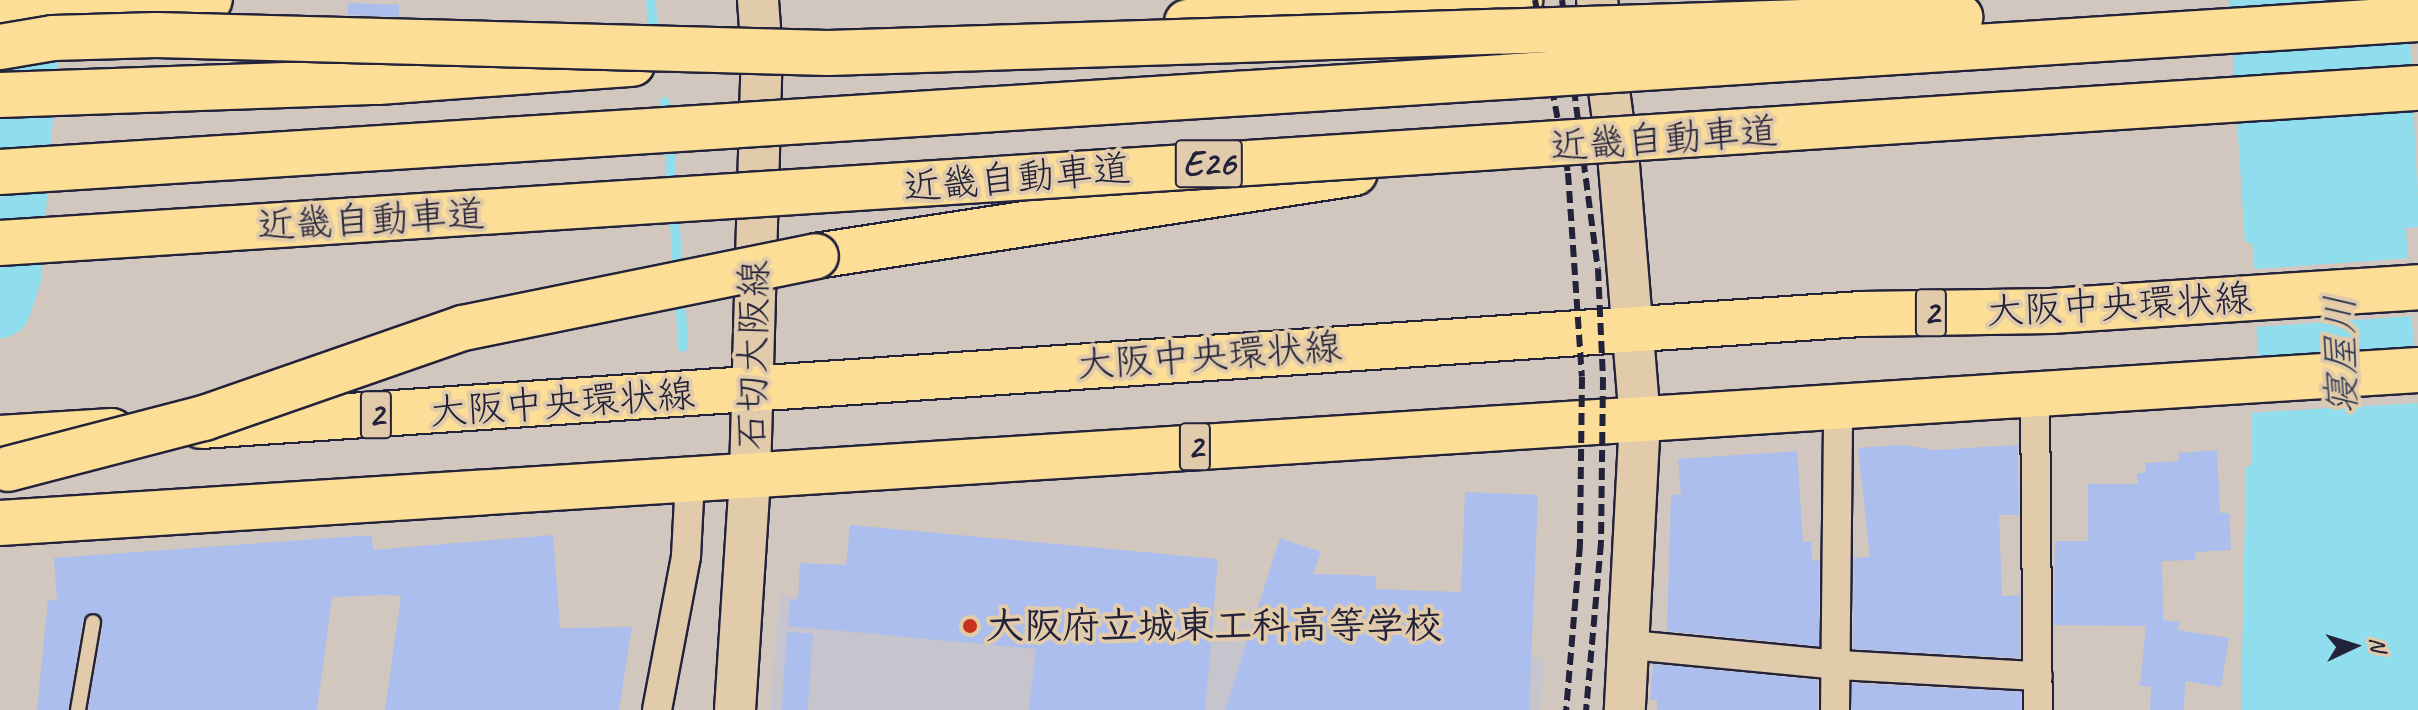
<!DOCTYPE html>
<html>
<head>
<meta charset="utf-8">
<style>
	body { margin:0 }
	#map { position:relative; width:2418px; height:710px; overflow:hidden; background:#d1c7be; font-family:Caveat,"Klee One",sans-serif }
	div>[style] { position:absolute }
	.built>* { inset:0; background:#c6c4cc }
	.water>* { inset:0; background:#8fdded }
	.pier>* { inset:0; background:#d1c7be; transform-origin:0 0 }
	.stream>* { height:10px; margin:-5px; padding:0 5px; transform-origin:5px; border-radius:5px; background:#8fdded }
	.river>* { height:62px; margin:-31px; padding:0 31px; transform-origin:31px; border-radius:31px; background:#8fdded }
	.building>* { inset:0; background:#abbeed; transform-origin:0 0 }
	.roads { filter:drop-shadow(2px 0 #22223b) drop-shadow(-2px 0 #22223b) drop-shadow(0 2px #22223b) drop-shadow(0 -2px #22223b) }
	.lane>* { height:14px; margin:-7px; padding:0 7px; transform-origin:7px; border-radius:7px; background:#e1cbaa }
	.street>* { height:28px; margin:-14px; padding:0 14px; transform-origin:14px; border-radius:14px; background:#e1cbaa }
	.secondary>* { height:40px; margin:-20px; padding:0 20px; transform-origin:20px; border-radius:20px; background:#e1cbaa }
	.primary>* { height:44px; margin:-22px; padding:0 22px; transform-origin:22px; border-radius:22px; background:#fdde96 }
	.highway>* { height:44px; margin:-22px; padding:0 22px; transform-origin:22px; border-radius:22px; background:#fdde96 }
	.rail>* { height:6px; margin-top:-3px; transform-origin:0; background:repeating-linear-gradient(90deg,#22223b 0 12px,transparent 0 18px) }
	.bridges { filter:drop-shadow(2px 0 #22223b) drop-shadow(-2px 0 #22223b) drop-shadow(0 2px #22223b) drop-shadow(0 -2px #22223b) }
	.highway-bridge>* { height:44px; margin:-22px; padding:0 22px; transform-origin:22px; border-radius:22px; background:#fdde96 }
	.dots>* { width:22px; height:22px; translate:-50% -50%; box-sizing:border-box; border:4px solid #e1cbaa; border-radius:50% }
	span { translate:-50% -50%; white-space:nowrap; text-align:center; line-height:1.15; -webkit-text-stroke:8px #e1cbaa; paint-order:stroke }
	.shield-label span { padding:2px 6px; background:#e1cbaa; border:2px solid; border-radius:6px; -webkit-text-stroke-width:0 }
	.shield-label { font-size:36px; color:#22223b; font-weight:700 }
	.street-label { font-size:38px; color:#22223b }
	.poi-label { font-size:38px; color:#22223b; font-weight:700 }
	.left { translate:0 -50%; text-align:left }
	.water-label { font-size:40px; color:#323e56; font-style:italic }
	.north { position:absolute; left:2314px; top:606px; width:80px; height:80px; -webkit-text-stroke:6px #e1cbaa; paint-order:stroke; rotate:86deg; font-size:22px; font-weight:700; line-height:32px; text-align:center; color:#22223b }
	.north::after { content:''; display:block; margin:auto; width:28px; height:36px; background:#22223b; clip-path:polygon(50% 0,100% 100%,50% 72%,0 100%) }
</style>
</head>
<body>
<div id="map">
	<div class="built">
		<i style="clip-path:polygon(780px 595px,1545px 658px,1540px 710px,770px 710px)"></i>
	</div>
	<div class="water">
		<i style="clip-path:polygon(2229px 0,2408px 0,2418px 200px,2418px 227px,2406px 228px,2418px 410px,2418px 710px,2241px 710px,2246px 466px,2252px 466px,2251px 409px,2259px 409px,2255px 274px,2252px 243px,2245px 242px)"></i>
	</div>
	<div class="pier">
		<i style="left:2412px;top:258px;width:58px;height:161px;rotate:86deg"></i>
		<i style="clip-path:polygon(2418px 350px,2418px 403px,2247px 413px,2255px 405px,2254px 361px)"></i>
	</div>
	<div class="stream">
		<i style="left:651px;top:0;width:22px;rotate:87deg"></i>
		<i style="left:665px;top:102px;width:19px;rotate:84deg"></i>
		<i style="left:669px;top:141px;width:48px;rotate:86.4deg"></i>
		<i style="left:674px;top:209px;width:64px;rotate:86.4deg"></i>
		<i style="left:680px;top:293px;width:54px;rotate:86.8deg"></i>
	</div>
	<div class="river">
		<i style="left:0;top:307px;width:32px;rotate:-72deg"></i>
		<i style="left:10px;top:277px;width:278px;rotate:-85.7deg"></i>
	</div>
	<div class="building">
		<i style="left:348px;top:3px;width:51px;height:12px;rotate:2deg"></i>
		<i style="clip-path:polygon(1904px 445px,1934px 450px,2018px 445px,2019px 515px,1999px 515px,2002px 596px,2020px 595px,2020px 658px,1853px 649px,1854px 558px,1870px 557px,1858px 448px)"></i>
		<i style="clip-path:polygon(2217px 450px,2220px 513px,2229px 513px,2231px 550px,2195px 552px,2195px 560px,2162px 561px,2163px 620px,2179px 622px,2178px 630px,2229px 638px,2221px 687px,2185px 681px,2184px 710px,2150px 710px,2151px 687px,2140px 686px,2146px 626px,2054px 625px,2055px 541px,2088px 541px,2088px 484px,2138px 484px,2137px 473px,2146px 473px,2146px 463px,2179px 461px,2178px 453px)"></i>
		<i style="clip-path:polygon(1797px 451px,1803px 542px,1811px 542px,1812px 561px,1819px 560px,1819px 646px,1667px 631px,1671px 495px,1681px 494px,1678px 459px)"></i>
		<i style="clip-path:polygon(1465px 492px,1538px 495px,1529px 710px,1225px 710px,1280px 538px,1321px 552px,1313px 574px,1376px 576px,1376px 589px,1461px 592px)"></i>
		<i style="clip-path:polygon(850px 525px,1218px 559px,1205px 710px,1029px 710px,1036px 649px,788px 626px,790px 600px,798px 600px,800px 563px,846px 565px)"></i>
		<i style="clip-path:polygon(372px 535px,373px 550px,553px 535px,560px 628px,632px 627px,619px 710px,385px 710px,401px 596px,385px 595px,332px 597px,317px 710px,88px 710px,103px 624px,94px 612px,83px 620px,68px 710px,37px 710px,48px 600px,57px 601px,54px 558px)"></i>
		<i style="left:787px;top:632px;width:26px;height:78px;rotate:4deg"></i>
		<i style="clip-path:polygon(1653px 664px,1818px 680px,1818px 710px,1657px 710px,1657px 700px,1650px 700px)"></i>
		<i style="clip-path:polygon(1852px 683px,2021px 692px,2021px 710px,1852px 710px)"></i>
	</div>
	<div class="roads">
		<div class="lane">
			<i style="left:78px;top:710px;width:89px;rotate:-80.3deg"></i>
		</div>
		<div class="street">
			<i style="left:2035px;top:395px;width:315px;rotate:89.5deg"></i>
			<i style="left:1631px;top:645px;width:209px;rotate:5.5deg"></i>
			<i style="left:1839px;top:665px;width:199px;rotate:3.2deg"></i>
			<i style="left:657px;top:710px;width:157px;rotate:-79.3deg"></i>
			<i style="left:686px;top:556px;width:77px;rotate:-87deg"></i>
			<i style="left:1835px;top:710px;width:304px;rotate:-89.4deg"></i>
		</div>
		<div class="secondary">
			<i style="left:1597px;top:0;width:166px;rotate:82.4deg"></i>
			<i style="left:1619px;top:165px;width:255px;rotate:85.3deg"></i>
			<i style="left:1640px;top:419px;width:291px;rotate:93deg"></i>
			<i style="left:735px;top:710px;width:235px;rotate:-86.3deg"></i>
			<i style="left:750px;top:475px;width:420px;rotate:-88.4deg"></i>
			<i style="left:762px;top:55px;width:55px;rotate:-94.2deg"></i>
		</div>
		<div class="primary">
			<i style="left:0;top:14px;width:210px;rotate:-3.8deg"></i>
			<i style="left:1187px;top:22px;width:334px;rotate:-3.8deg"></i>
			<i style="left:0;top:95px;width:378px;rotate:-2deg"></i>
			<i style="left:378px;top:82px;width:255px;rotate:-4.1deg"></i>
			<i style="left:201px;top:426px;width:1664px;rotate:-3.86deg"></i>
			<i style="left:1861px;top:314px;width:190px;rotate:-0.9deg"></i>
			<i style="left:2051px;top:311px;width:368px;rotate:-3.7deg"></i>
			<i style="left:0;top:438px;width:112px;rotate:-3.6deg"></i>
			<i style="left:0;top:523px;width:2423px;rotate:-3.62deg"></i>
		</div>
		<div class="highway">
			<i style="left:816px;top:256px;width:545px;rotate:-8.75deg"></i>
		</div>
	</div>
	<div class="rail">
		<i style="left:1535px;top:0;width:176px;rotate:79.2deg"></i>
		<i style="left:1568px;top:173px;width:204px;rotate:86.1deg"></i>
		<i style="left:1582px;top:377px;width:168px;rotate:90.7deg"></i>
		<i style="left:1580px;top:545px;width:166px;rotate:94.8deg"></i>
		<i style="left:1562px;top:0;width:271px;rotate:82.4deg"></i>
		<i style="left:1598px;top:269px;width:109px;rotate:87.4deg"></i>
		<i style="left:1603px;top:378px;width:165px;rotate:90.7deg"></i>
		<i style="left:1601px;top:543px;width:168px;rotate:95.1deg"></i>
	</div>
	<div class="bridges">
		<div class="highway-bridge">
			<i style="left:0;top:47px;width:54px;rotate:-9.6deg"></i>
			<i style="left:53px;top:38px;width:103px;rotate:-1.7deg"></i>
			<i style="left:156px;top:35px;width:672px;rotate:1.53deg"></i>
			<i style="left:828px;top:53px;width:1133px;rotate:-1.82deg"></i>
			<i style="left:0;top:172px;width:2423px;rotate:-3.62deg"></i>
			<i style="left:0;top:243px;width:2423px;rotate:-3.67deg"></i>
			<i style="left:8px;top:469px;width:203px;rotate:-14.6deg"></i>
			<i style="left:204px;top:418px;width:274px;rotate:-19.2deg"></i>
			<i style="left:463px;top:328px;width:360px;rotate:-11.5deg"></i>
		</div>
	</div>
	<div class="dots">
		<i style="left:970px;top:626px;background:#c8321e"></i>
	</div>
	<div class="shield-label">
		<span style="left:1209px;top:164px">E26</span>
		<span style="left:1931px;top:313px">2</span>
		<span style="left:376px;top:415px">2</span>
		<span style="left:1195px;top:447px">2</span>
	</div>
	<div class="street-label">
		<span style="left:1664px;top:139px;rotate:-4deg">近畿自動車道</span>
		<span style="left:1017px;top:178px;rotate:-5deg">近畿自動車道</span>
		<span style="left:371px;top:220px;rotate:-3deg">近畿自動車道</span>
		<span style="left:2119px;top:305px;rotate:-3deg">大阪中央環状線</span>
		<span style="left:753px;top:355px;rotate:-89deg">石切大阪線</span>
		<span style="left:1209px;top:356px;rotate:-4deg">大阪中央環状線</span>
		<span style="left:562px;top:403px;rotate:-4deg">大阪中央環状線</span>
	</div>
	<div class="poi-label">
		<span class="left" style="left:986px;top:626px">大阪府立城東工科高等学校</span>
	</div>
	<div class="water-label">
		<span style="left:2341px;top:355px;rotate:-91deg">寝屋川</span>
	</div>
	<div class="north">N</div>
</div>
</body>
</html>
